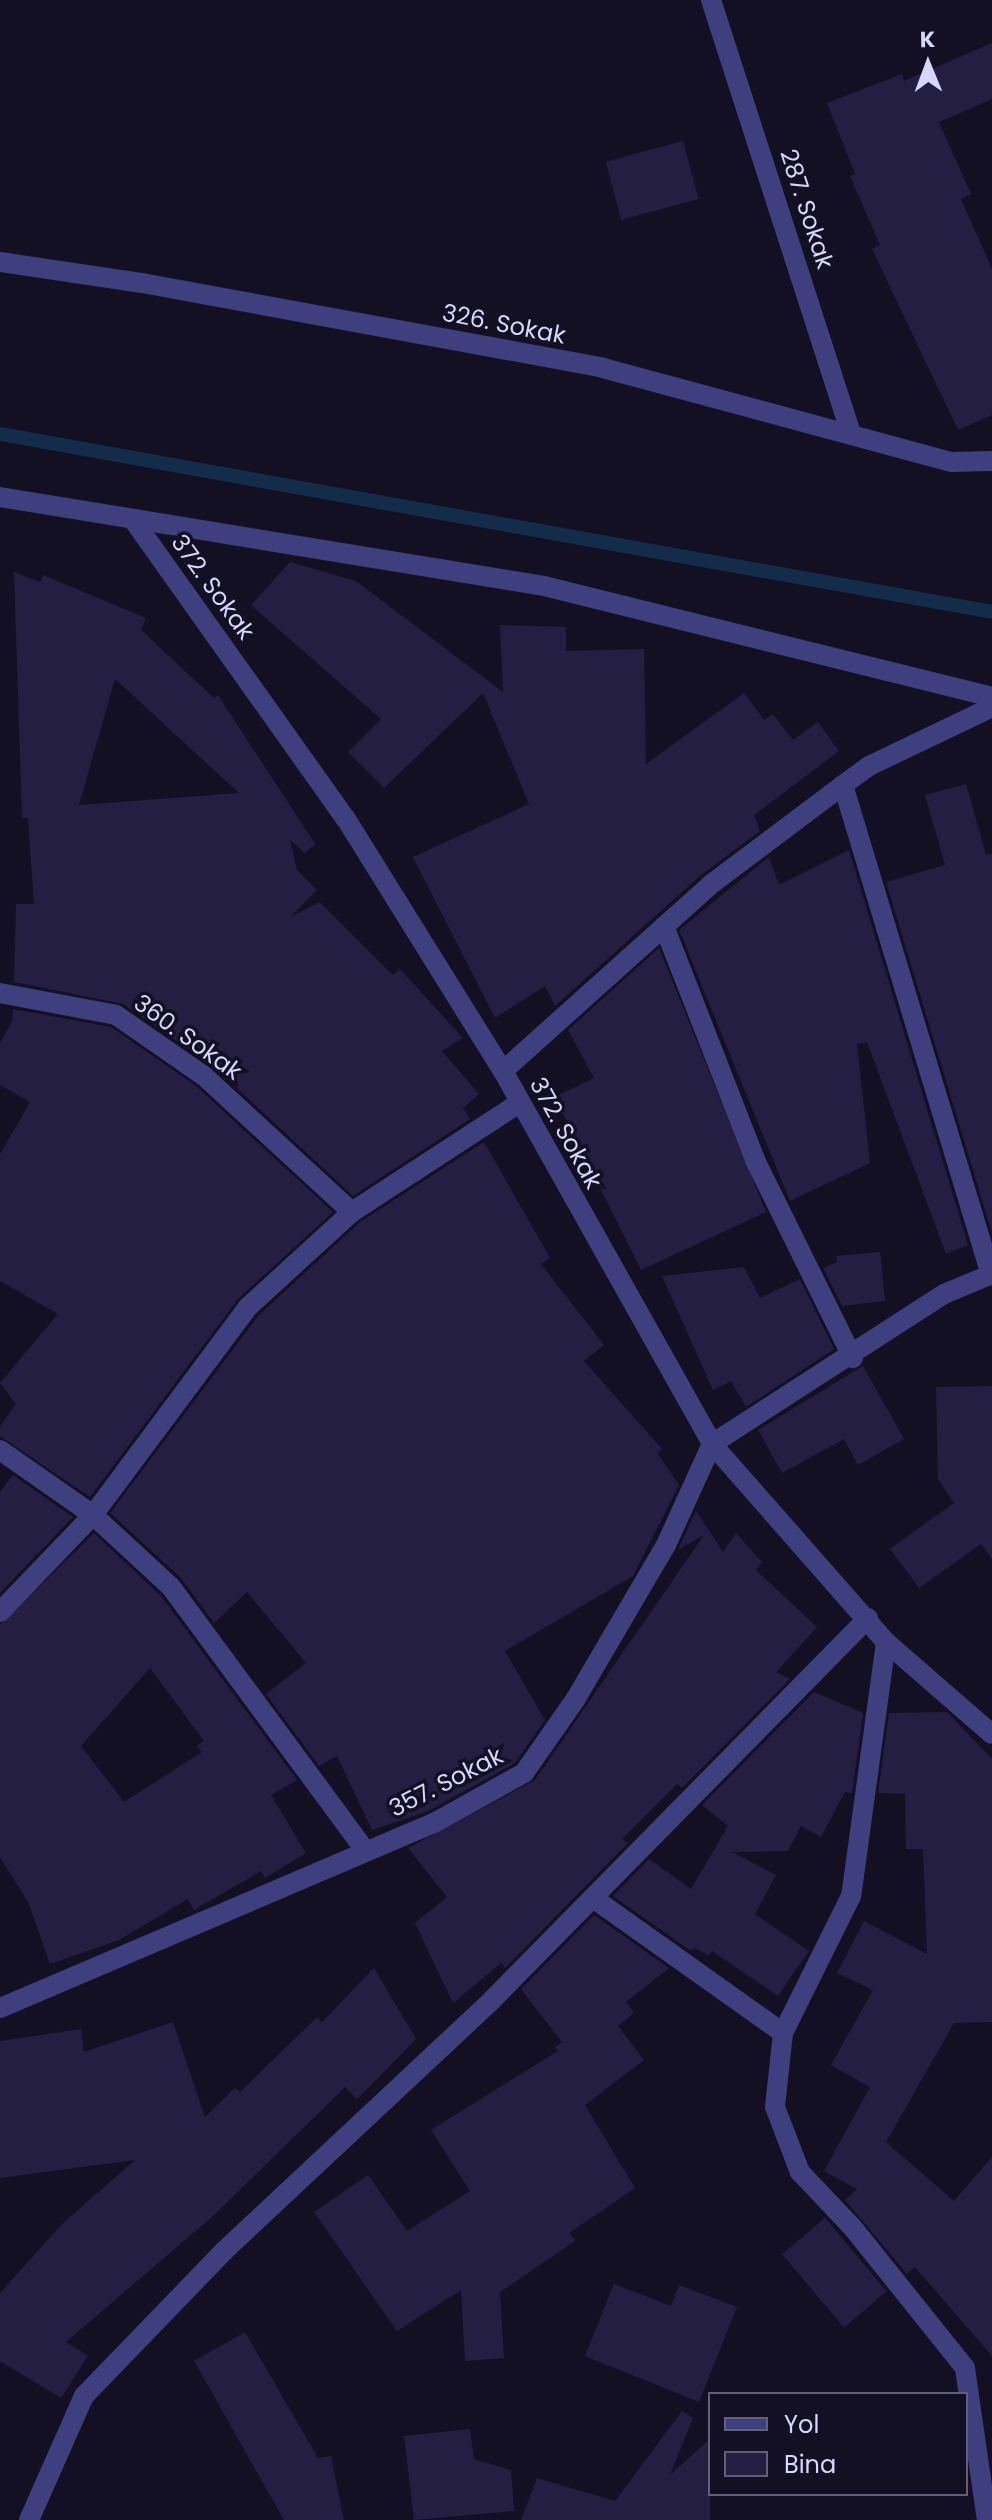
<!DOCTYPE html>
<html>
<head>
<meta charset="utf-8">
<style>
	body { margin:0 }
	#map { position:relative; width:992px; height:2520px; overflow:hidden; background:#131024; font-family:Poppins,sans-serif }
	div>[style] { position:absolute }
	.stream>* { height:14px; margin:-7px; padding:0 7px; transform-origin:7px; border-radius:7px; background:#142b4a }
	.building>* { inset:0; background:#241e43; transform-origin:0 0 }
	.minor>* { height:20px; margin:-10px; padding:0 10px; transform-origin:10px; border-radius:10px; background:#3f3f7f }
	.tertiary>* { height:20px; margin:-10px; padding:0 10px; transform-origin:10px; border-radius:10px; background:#3f3f7f }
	span { translate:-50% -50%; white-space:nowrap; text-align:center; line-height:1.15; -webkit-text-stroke:7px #131024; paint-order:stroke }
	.street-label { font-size:24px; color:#d9d6fc }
	.legend { position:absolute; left:708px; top:2392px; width:260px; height:104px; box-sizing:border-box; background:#131024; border:2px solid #625f7a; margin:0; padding:10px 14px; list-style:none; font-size:24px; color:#d9d6fc }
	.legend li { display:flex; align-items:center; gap:16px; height:40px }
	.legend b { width:40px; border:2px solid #625f7a }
	.north { position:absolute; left:888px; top:24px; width:80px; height:80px; -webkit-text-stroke:6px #131024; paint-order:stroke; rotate:359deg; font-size:22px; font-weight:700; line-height:32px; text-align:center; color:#d9d6fc }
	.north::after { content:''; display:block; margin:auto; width:28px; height:36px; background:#d9d6fc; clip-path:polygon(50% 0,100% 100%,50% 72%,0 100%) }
</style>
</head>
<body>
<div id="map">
	<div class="stream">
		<i style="left:0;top:434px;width:1008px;rotate:10.17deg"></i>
	</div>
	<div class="building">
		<i style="clip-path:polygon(992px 43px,992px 99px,939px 122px,971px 194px,961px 199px,992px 269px,992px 415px,958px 430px,872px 249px,880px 245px,850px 176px,855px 174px,827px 103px,902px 74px,904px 81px)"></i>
		<i style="left:683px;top:141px;width:60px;height:80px;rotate:75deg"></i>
		<i style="clip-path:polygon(290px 562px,356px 581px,503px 692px,500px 625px,566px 627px,566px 651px,644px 649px,646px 764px,744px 693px,764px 720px,773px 714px,793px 740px,818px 722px,839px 751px,754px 815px,760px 831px,701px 875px,555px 1006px,545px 986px,495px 1018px,413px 857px,529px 804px,483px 693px,384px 788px,348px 752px,381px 719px,251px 605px)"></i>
		<i style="clip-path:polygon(evenodd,14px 572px,40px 582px,43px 575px,146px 618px,141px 630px,214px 698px,218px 695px,315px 844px,305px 853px,290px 840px,297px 870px,317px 890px,290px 917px,320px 902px,393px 975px,400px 969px,463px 1038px,442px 1051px,479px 1094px,463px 1108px,470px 1119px,353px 1196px,213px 1066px,123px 1004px,14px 982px,16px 904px,34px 904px,28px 818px,22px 818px,14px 572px,115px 679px,239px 793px,79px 805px,115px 679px)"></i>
		<i style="clip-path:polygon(966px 784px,986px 855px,992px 853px,992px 1233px,886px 882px,945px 865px,925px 795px)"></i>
		<i style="clip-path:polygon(849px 850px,968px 1245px,946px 1254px,867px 1042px,857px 1044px,870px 1163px,790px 1201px,679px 930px,769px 857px,779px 885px)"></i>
		<i style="clip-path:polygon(659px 948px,766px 1212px,641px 1270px,555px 1097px,594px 1078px,568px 1030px)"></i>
		<i style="clip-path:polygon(13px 1009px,111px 1027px,196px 1086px,333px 1212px,238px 1299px,90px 1497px,0 1436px,0 1427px,16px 1404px,0 1383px,58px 1314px,0 1281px,0 1154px,30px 1102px,0 1085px,0 1043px,12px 1021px)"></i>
		<i style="clip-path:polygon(484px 1142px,550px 1258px,541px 1264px,604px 1345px,584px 1361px,662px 1449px,657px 1453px,679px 1485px,633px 1576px,505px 1651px,545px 1720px,515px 1763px,428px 1811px,372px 1830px,337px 1756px,319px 1766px,266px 1694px,306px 1663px,247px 1592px,214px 1623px,180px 1577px,110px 1513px,258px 1316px,360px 1222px)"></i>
		<i style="clip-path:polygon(880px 1252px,885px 1301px,842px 1306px,823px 1268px,837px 1262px,836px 1256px)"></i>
		<i style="clip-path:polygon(744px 1267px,760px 1298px,800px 1279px,834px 1349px,746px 1407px,731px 1381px,713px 1390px,662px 1276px)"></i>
		<i style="clip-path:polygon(863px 1366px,904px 1439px,858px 1465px,844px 1439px,782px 1473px,758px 1430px)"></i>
		<i style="clip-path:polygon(992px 1386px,992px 1559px,981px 1544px,919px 1588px,890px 1549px,954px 1503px,938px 1479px,936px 1387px)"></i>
		<i style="clip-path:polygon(13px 1475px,73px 1517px,0 1593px,0 1492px)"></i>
		<i style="clip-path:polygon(696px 1511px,723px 1552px,736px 1533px,762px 1562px,756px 1570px,817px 1627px,776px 1672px,790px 1679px,682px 1788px,677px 1784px,622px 1839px,628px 1843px,505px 1968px,501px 1963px,453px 2003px,415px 1923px,447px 1897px,408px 1848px,535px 1780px,704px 1535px,678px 1550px)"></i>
		<i style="clip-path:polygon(evenodd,94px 1533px,161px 1596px,297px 1780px,271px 1795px,306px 1853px,265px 1878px,261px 1871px,194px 1910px,188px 1899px,119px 1940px,50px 1964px,29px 1904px,0 1857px,0 1625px,94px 1533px,150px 1668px,204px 1741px,197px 1746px,202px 1752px,124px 1802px,81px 1746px,150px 1668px)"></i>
		<i style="clip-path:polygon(814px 1692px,863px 1713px,852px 1793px,845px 1792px,821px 1837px,801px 1826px,788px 1851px,732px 1852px,776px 1875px,755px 1914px,809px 1951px,778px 1996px,712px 1951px,709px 1956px,695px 1948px,691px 1951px,613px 1896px,649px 1859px,691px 1889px,728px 1826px,702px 1805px)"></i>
		<i style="clip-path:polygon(947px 1712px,992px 1759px,992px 2022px,954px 2023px,886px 2142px,954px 2201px,992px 2157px,992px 2356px,915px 2267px,907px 2274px,845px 2200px,857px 2189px,824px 2171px,870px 2087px,831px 2065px,873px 1990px,837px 1973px,864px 1921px,927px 1954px,923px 1849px,906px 1849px,905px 1794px,878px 1793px,889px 1713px)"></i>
		<i style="clip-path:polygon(594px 1915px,669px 1968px,626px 2002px,634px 2013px,618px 2026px,644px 2060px,585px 2105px,635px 2188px,569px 2233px,575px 2241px,500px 2292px,504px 2358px,465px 2361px,461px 2290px,397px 2331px,314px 2212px,368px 2175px,407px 2231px,470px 2191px,431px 2130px,558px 2051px,555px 2047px,562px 2042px,521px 1989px)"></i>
		<i style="clip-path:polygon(374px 1968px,416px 2039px,357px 2099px,345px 2087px,212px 2217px,66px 2342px,88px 2356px,61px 2398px,0 2361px,0 2293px,62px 2224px,135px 2160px,0 2178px,0 2041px,81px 2029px,84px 2052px,173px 2022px,205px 2117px,235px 2088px,240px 2092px,317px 2017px,322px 2022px)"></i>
		<i style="left:825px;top:2218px;width:96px;height:56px;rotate:50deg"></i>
		<i style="clip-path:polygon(614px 2284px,671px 2306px,679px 2285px,737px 2307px,699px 2402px,585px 2356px)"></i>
		<i style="clip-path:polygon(245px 2332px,318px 2458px,331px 2456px,344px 2520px,284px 2520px,194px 2361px)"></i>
		<i style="clip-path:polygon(682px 2411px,693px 2418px,670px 2475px,710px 2439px,710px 2520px,521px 2520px,537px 2478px,615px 2501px)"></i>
		<i style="clip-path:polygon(470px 2429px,474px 2459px,511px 2470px,514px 2511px,414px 2520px,404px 2436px)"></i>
	</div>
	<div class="minor">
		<i style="left:711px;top:0;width:456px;rotate:72.1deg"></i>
		<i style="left:134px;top:521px;width:366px;rotate:54.6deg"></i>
		<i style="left:346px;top:819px;width:297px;rotate:58.1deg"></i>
		<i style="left:503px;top:1071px;width:428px;rotate:60.7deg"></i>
		<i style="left:712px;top:1444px;width:264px;rotate:48.7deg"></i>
		<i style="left:886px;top:1642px;width:140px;rotate:41deg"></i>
		<i style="left:843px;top:785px;width:512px;rotate:73.19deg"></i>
		<i style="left:664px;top:926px;width:251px;rotate:68.7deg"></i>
		<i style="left:755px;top:1160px;width:221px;rotate:63.7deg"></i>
		<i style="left:0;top:993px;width:118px;rotate:10.7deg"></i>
		<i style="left:116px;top:1015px;width:107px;rotate:34.7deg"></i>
		<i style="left:204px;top:1076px;width:201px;rotate:42.6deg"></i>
		<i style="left:503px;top:1071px;width:278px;rotate:-41.9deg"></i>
		<i style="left:710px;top:885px;width:166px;rotate:-36.9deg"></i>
		<i style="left:843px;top:785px;width:32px;rotate:-36deg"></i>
		<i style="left:869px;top:766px;width:136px;rotate:-25.6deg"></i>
		<i style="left:0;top:1450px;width:113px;rotate:35deg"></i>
		<i style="left:93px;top:1515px;width:106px;rotate:42.7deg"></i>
		<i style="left:171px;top:1587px;width:325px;rotate:53.6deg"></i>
		<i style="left:0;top:1612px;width:134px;rotate:-46.2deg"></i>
		<i style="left:93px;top:1515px;width:259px;rotate:-53.3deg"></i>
		<i style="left:248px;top:1307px;width:141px;rotate:-42.4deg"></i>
		<i style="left:352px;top:1212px;width:199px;rotate:-33.1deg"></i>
		<i style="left:886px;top:1642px;width:256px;rotate:97.8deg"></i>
		<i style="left:851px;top:1896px;width:153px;rotate:116.4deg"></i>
		<i style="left:783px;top:2033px;width:74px;rotate:96.2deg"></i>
		<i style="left:775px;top:2107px;width:70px;rotate:69deg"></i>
		<i style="left:800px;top:2172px;width:77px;rotate:46.6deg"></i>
		<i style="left:853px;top:2228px;width:179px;rotate:51.3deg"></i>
		<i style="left:965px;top:2368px;width:154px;rotate:81.8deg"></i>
		<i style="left:593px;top:1898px;width:233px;rotate:35.4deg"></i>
		<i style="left:0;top:2008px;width:472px;rotate:-23.1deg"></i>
		<i style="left:434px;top:1823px;width:103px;rotate:-29.1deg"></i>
		<i style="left:524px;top:1773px;width:89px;rotate:-55.1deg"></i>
		<i style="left:575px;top:1700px;width:180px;rotate:-59.6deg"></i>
		<i style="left:666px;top:1545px;width:111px;rotate:-65.5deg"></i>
		<i style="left:712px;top:1444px;width:276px;rotate:-32.9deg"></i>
		<i style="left:944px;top:1294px;width:52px;rotate:-22.6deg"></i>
		<i style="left:29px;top:2520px;width:136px;rotate:-66.1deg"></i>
		<i style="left:84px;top:2396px;width:202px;rotate:-46deg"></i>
		<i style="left:224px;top:2251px;width:367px;rotate:-43.1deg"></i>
		<i style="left:492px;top:2000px;width:536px;rotate:-45.45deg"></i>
	</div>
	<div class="tertiary">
		<i style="left:0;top:262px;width:144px;rotate:8.4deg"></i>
		<i style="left:142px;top:283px;width:469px;rotate:10.4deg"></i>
		<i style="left:603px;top:368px;width:361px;rotate:15.1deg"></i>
		<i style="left:952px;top:462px;width:40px;rotate:-1.4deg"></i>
		<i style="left:0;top:497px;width:551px;rotate:9.29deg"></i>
		<i style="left:544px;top:586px;width:462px;rotate:13.9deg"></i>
	</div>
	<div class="street-label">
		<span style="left:807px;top:209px;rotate:72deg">287. Sokak</span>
		<span style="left:504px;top:324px;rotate:11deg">326. Sokak</span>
		<span style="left:213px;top:587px;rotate:54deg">372. Sokak</span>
		<span style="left:188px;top:1037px;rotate:36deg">360. Sokak</span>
		<span style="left:566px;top:1133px;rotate:61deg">372. Sokak</span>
		<span style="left:446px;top:1782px;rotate:-27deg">357. Sokak</span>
	</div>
	<ul class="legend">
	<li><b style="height:10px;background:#3f3f7f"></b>Yol</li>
	<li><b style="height:22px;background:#241e43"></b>Bina</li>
	</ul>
	<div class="north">K</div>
</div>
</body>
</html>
